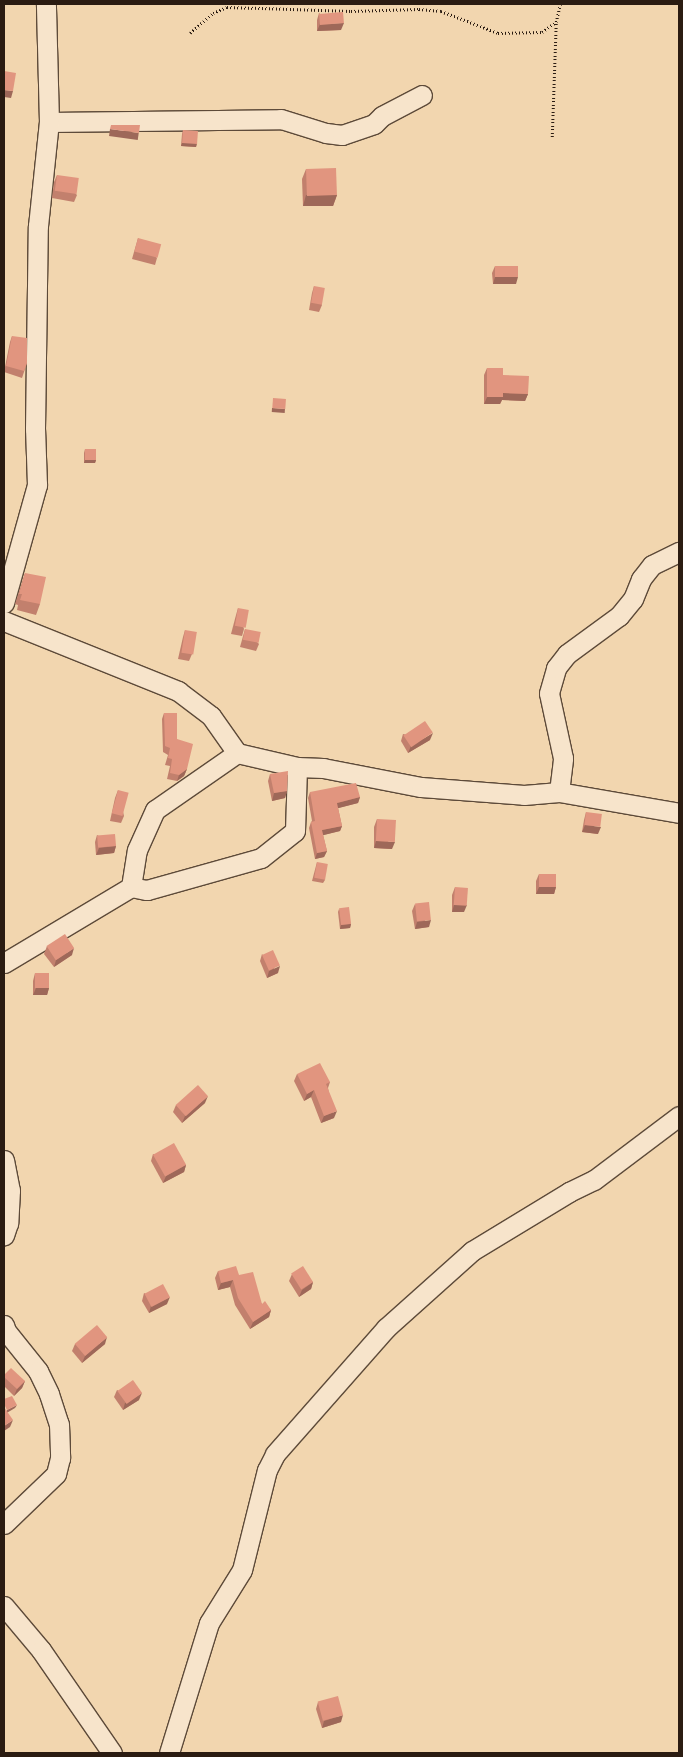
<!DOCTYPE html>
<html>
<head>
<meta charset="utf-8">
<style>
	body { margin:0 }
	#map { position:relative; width:683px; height:1757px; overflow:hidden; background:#f2d6af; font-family:"IM FELL French Canon",serif }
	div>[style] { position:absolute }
	.path>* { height:2.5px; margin-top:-1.25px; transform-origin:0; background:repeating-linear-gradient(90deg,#2b1c12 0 1px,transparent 0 3.5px) }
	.roads { filter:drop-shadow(1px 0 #5d4a39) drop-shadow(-1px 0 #5d4a39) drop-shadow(0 1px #5d4a39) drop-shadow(0 -1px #5d4a39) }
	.minor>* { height:19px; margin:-9.5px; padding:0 9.5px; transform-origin:9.5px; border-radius:9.5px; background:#f7e4cb }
	.wall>* { inset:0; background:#c2806d }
	.shaded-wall>* { inset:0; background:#9e6859; transform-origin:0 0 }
	.building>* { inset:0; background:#e1957f; transform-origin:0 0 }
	span { translate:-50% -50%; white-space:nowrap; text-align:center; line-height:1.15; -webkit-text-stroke:4px #f7e4cb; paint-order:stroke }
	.frame { position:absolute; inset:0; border:5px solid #2b1c12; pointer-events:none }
</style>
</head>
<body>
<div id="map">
	<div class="path">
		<i style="left:190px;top:33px;width:30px;rotate:-41deg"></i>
		<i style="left:213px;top:13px;width:15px;rotate:-23deg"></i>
		<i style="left:227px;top:7px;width:124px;rotate:1.8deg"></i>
		<i style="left:351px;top:11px;width:68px;rotate:-1.7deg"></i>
		<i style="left:419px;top:9px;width:22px;rotate:5deg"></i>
		<i style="left:441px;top:11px;width:61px;rotate:21.1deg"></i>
		<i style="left:498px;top:33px;width:44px;rotate:-1.3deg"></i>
		<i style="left:542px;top:32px;width:17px;rotate:-36deg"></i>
		<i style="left:552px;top:137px;width:115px;rotate:-88deg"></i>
		<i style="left:556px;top:22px;width:18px;rotate:-77deg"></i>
	</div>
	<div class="roads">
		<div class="minor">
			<i style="left:49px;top:122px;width:232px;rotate:-0.7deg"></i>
			<i style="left:281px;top:119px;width:47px;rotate:17.3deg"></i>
			<i style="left:326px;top:133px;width:16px;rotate:7deg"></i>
			<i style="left:342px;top:135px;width:34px;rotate:-19deg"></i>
			<i style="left:374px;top:124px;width:11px;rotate:-45deg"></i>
			<i style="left:382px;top:116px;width:45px;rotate:-27.7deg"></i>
			<i style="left:4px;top:603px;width:123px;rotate:-74.4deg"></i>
			<i style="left:37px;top:485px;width:56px;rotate:-92deg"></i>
			<i style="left:35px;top:429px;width:203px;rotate:-89.2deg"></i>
			<i style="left:38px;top:226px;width:105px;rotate:-84deg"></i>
			<i style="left:49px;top:122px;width:118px;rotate:-91.5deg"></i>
			<i style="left:4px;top:621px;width:188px;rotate:21.9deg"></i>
			<i style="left:178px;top:691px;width:41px;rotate:37.1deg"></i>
			<i style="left:211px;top:716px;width:45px;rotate:54.9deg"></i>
			<i style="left:237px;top:753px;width:62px;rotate:13.1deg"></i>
			<i style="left:297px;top:767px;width:26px;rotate:2deg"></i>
			<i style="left:323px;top:768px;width:100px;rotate:11deg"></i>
			<i style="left:421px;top:787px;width:103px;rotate:4.4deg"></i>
			<i style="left:524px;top:795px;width:35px;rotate:-5deg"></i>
			<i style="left:559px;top:792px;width:122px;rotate:9.9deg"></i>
			<i style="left:559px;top:792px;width:34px;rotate:-83deg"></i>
			<i style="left:563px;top:758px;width:66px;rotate:-102.2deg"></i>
			<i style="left:549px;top:693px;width:26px;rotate:-74deg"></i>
			<i style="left:556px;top:668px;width:18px;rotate:-52deg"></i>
			<i style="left:567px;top:654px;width:64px;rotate:-36.2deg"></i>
			<i style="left:619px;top:616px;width:22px;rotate:-51deg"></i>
			<i style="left:633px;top:599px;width:22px;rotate:-68deg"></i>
			<i style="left:641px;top:579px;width:18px;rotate:-52deg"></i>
			<i style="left:652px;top:565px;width:30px;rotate:-26deg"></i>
			<i style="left:131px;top:887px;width:37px;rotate:-81deg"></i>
			<i style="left:137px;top:850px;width:44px;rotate:-65.8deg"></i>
			<i style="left:155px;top:810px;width:100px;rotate:-34.8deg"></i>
			<i style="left:4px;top:963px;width:148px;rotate:-30.9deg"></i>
			<i style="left:131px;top:887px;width:16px;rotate:11deg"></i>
			<i style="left:147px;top:890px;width:118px;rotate:-15.7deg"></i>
			<i style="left:261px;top:858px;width:43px;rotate:-38.5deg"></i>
			<i style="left:295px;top:831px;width:64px;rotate:-88.2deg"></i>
			<i style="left:4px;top:1160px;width:31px;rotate:79deg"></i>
			<i style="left:10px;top:1190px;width:33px;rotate:93deg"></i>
			<i style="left:8px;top:1223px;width:13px;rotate:108deg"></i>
			<i style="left:4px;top:1325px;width:6px;rotate:72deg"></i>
			<i style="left:6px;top:1331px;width:51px;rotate:51.3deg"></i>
			<i style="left:38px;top:1371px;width:25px;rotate:64deg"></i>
			<i style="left:49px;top:1394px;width:32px;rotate:72deg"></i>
			<i style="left:59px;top:1424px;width:34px;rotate:88deg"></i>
			<i style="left:60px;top:1458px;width:16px;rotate:104deg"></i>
			<i style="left:56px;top:1474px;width:72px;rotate:136.1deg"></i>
			<i style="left:4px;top:1606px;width:57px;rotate:49.9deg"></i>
			<i style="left:41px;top:1650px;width:125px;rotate:55.4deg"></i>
			<i style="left:169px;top:1753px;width:136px;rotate:-72.9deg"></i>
			<i style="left:209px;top:1623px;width:62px;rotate:-58.1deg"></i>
			<i style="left:242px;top:1570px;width:103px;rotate:-76deg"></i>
			<i style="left:267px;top:1470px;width:18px;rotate:-63deg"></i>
			<i style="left:275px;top:1454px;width:168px;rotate:-48.6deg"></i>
			<i style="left:386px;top:1328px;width:115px;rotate:-41.8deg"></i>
			<i style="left:472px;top:1251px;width:114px;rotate:-31.3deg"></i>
			<i style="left:569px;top:1192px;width:28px;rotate:-26deg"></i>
			<i style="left:594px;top:1180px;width:106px;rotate:-37deg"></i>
		</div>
	</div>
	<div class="wall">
		<i style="clip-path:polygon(319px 13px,341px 30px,317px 31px,317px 20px)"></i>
		<i style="clip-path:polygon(183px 130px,197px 143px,196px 147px,181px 146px,182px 134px)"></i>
		<i style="clip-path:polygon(306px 169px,337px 195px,333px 206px,303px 206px,302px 179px)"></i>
		<i style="clip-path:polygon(57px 175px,77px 195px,74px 202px,52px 198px,54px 182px)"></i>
		<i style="clip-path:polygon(138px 238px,157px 258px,155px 265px,132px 259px)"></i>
		<i style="clip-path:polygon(495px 266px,516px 284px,493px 284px,492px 273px)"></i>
		<i style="clip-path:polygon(314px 286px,322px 305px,319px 312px,309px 310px,312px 293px)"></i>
		<i style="clip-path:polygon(12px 336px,27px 363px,22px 378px,4px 372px,10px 342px)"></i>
		<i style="clip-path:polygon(487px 368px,503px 375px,528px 394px,525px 401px,502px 400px,500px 404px,484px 404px,484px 375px)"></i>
		<i style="clip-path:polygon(85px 449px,96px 460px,95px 463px,84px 463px,84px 453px)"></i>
		<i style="clip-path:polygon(25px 573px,40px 604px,36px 615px,17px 610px,18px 605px,15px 604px)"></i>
		<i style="clip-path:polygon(238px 608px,244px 629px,242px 636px,231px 634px,236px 615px)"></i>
		<i style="clip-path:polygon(245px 629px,259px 644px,256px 651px,240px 647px)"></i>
		<i style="clip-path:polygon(185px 630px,192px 654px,189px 661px,178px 659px,183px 637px)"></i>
		<i style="clip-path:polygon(164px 713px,177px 739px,187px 769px,184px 776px,177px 781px,167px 779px,170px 766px,165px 765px,168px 755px,163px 752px,162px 719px)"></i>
		<i style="clip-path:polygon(403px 734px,430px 740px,408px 753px,401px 741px)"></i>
		<i style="clip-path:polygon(270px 774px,287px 791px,285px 798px,272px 801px,268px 781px)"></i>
		<i style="clip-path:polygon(118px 790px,124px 816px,121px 823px,110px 821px,115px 798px)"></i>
		<i style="clip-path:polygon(310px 792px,360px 797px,358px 803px,338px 808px,342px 826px,340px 831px,323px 835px,327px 851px,324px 857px,315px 859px,309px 828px,311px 822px,312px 821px,308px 798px)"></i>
		<i style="clip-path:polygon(586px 812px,598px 834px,582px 832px,584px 820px)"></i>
		<i style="clip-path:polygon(377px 819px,392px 849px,374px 848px,374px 827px)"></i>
		<i style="clip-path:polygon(97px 835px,116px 846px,114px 853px,96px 855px,95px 842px)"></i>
		<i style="clip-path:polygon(317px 862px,325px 880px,323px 883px,312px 881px)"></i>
		<i style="clip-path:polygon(539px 874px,556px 887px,554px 894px,536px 894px,536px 881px)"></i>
		<i style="clip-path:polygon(455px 887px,464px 912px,452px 912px,452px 895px)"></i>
		<i style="clip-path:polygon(415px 904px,429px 927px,415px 929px,412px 911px)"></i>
		<i style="clip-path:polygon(339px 909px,351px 924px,350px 928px,340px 929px,338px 912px)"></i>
		<i style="clip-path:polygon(47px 946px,72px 955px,54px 967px,44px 954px)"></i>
		<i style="clip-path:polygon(262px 954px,278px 973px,267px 978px,260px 961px)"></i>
		<i style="clip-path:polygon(35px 973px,49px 988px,47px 995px,33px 995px,33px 981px)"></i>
		<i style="clip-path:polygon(297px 1074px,330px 1082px,328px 1088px,334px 1118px,321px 1123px,311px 1097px,304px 1101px,294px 1081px)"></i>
		<i style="clip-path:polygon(205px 1103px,182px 1123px,173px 1112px,176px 1105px)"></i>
		<i style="clip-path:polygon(153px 1154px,186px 1165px,184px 1172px,163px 1183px,151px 1161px)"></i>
		<i style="clip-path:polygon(218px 1271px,239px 1275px,262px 1304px,271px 1310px,269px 1317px,250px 1329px,235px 1305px,230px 1287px,218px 1290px,215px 1278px)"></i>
		<i style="clip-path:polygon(292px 1274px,313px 1282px,311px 1289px,299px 1297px,289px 1281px)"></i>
		<i style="clip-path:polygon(144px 1293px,167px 1304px,149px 1313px,142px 1301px)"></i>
		<i style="clip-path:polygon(75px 1344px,105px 1344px,82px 1363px,72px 1351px)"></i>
		<i style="clip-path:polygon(4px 1375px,25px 1381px,22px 1388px,14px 1396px,4px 1386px)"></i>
		<i style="clip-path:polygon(117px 1390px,139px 1400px,123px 1410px,114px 1397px)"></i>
		<i style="clip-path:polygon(318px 1702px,341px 1722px,322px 1728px,316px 1709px)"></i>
	</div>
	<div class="shaded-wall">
		<i style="clip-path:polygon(344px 23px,341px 30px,317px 31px,320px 24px)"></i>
		<i style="clip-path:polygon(4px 90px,13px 91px,11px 98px,4px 97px)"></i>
		<i style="left:110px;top:129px;width:29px;height:7px;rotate:8deg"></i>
		<i style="clip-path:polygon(182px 143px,197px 143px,196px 147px,181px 146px)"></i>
		<i style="clip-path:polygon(306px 195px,337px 195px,333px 206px,303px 206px)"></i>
		<i style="clip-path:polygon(495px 277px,518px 277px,516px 284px,493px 284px)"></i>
		<i style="clip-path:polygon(503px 393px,528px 394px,525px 401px,502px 400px,500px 404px,484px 404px,487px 397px)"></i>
		<i style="left:272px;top:408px;width:13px;height:4px;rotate:4deg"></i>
		<i style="clip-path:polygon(85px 460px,96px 460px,95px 463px,84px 463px)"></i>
		<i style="clip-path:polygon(433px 733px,430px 740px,408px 753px,411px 746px)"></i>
		<i style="clip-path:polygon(187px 769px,184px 776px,177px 781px,179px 775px)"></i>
		<i style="clip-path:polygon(287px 791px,285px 798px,272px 801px,274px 793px)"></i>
		<i style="clip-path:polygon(360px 797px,358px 803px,335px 809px,337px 803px)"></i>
		<i style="clip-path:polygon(585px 825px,601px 827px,598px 834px,582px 832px)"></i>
		<i style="clip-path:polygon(342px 826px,340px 831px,320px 836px,322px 830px)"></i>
		<i style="clip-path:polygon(376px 841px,395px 842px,392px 849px,374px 848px)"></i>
		<i style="clip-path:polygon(116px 846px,114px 853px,96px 855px,99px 848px)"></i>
		<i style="clip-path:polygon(327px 851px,324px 857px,315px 859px,317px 853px)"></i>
		<i style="clip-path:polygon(539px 887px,556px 887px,554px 894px,536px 894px)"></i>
		<i style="clip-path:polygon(454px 905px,467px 905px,464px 912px,452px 912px)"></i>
		<i style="clip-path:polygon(431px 920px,429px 927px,415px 929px,417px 922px)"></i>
		<i style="clip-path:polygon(351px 924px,350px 928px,340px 929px,341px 925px)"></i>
		<i style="clip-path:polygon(74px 948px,72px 955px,54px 967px,56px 960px)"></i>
		<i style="clip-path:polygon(280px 966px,278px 973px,267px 978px,269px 971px)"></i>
		<i style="clip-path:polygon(36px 988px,49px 988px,47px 995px,33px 995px)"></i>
		<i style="clip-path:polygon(314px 1090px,311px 1097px,304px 1101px,307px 1094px)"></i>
		<i style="clip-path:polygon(208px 1096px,205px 1103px,182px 1123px,185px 1116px)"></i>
		<i style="clip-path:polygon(337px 1111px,334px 1118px,321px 1123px,324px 1116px)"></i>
		<i style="clip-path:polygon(186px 1165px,184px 1172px,163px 1183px,166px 1176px)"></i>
		<i style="clip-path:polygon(233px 1280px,230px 1287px,218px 1290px,221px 1283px)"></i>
		<i style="clip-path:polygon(313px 1282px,311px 1289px,299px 1297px,302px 1290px)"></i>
		<i style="clip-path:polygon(170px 1297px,167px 1304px,149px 1313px,151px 1306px)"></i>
		<i style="clip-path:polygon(271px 1310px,269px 1317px,250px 1329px,253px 1322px)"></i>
		<i style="clip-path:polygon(107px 1337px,105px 1344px,82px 1363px,85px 1356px)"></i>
		<i style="clip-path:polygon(25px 1381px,22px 1388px,14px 1396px,17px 1389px)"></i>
		<i style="clip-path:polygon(142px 1393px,139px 1400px,123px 1410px,125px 1403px)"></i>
		<i style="clip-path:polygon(17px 1405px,15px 1408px,5px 1414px,7px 1410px)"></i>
		<i style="clip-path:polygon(13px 1420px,10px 1427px,4px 1431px,4px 1426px)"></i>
		<i style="clip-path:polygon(343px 1715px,341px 1722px,322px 1728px,324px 1721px)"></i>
	</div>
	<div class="building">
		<i style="left:343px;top:12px;width:11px;height:24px;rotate:85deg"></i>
		<i style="clip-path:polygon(4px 71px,16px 73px,13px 91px,4px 90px)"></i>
		<i style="clip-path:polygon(111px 125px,140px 125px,139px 133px,110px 129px)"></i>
		<i style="left:183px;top:130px;width:15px;height:13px;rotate:4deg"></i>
		<i style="left:336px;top:168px;width:27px;height:30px;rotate:88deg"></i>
		<i style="left:57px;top:175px;width:22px;height:16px;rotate:8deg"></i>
		<i style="left:138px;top:238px;width:24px;height:14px;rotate:15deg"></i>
		<i style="left:495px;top:266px;width:23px;height:11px"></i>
		<i style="left:314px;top:286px;width:11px;height:17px;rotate:10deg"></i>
		<i style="clip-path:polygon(12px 336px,27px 338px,27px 363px,24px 371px,6px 366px)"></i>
		<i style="clip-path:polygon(487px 368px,503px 368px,503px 375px,529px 376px,528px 394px,503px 393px,503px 397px,487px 397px)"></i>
		<i style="left:273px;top:398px;width:13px;height:10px;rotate:4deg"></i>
		<i style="left:85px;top:449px;width:11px;height:11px"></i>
		<i style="clip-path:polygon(25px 573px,46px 577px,40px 604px,20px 600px,22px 594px,19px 594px)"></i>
		<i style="left:238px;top:608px;width:11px;height:18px;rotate:10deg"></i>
		<i style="left:245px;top:629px;width:16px;height:11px;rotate:11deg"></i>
		<i style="left:185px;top:630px;width:12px;height:23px;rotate:9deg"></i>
		<i style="clip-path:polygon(164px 713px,177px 713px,177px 739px,193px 744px,187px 769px,179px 775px,170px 773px,172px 759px,168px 758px,170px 748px,165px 746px)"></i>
		<i style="left:425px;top:721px;width:14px;height:26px;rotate:56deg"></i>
		<i style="clip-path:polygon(288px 771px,287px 791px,274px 793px,270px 774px)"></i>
		<i style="clip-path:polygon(356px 783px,360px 797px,337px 803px,342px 826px,322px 830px,327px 851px,317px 853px,311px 822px,315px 821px,310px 792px)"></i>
		<i style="left:118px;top:790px;width:11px;height:24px;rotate:15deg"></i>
		<i style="left:586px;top:812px;width:16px;height:13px;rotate:7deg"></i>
		<i style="left:377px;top:819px;width:19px;height:22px;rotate:3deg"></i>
		<i style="left:115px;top:834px;width:12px;height:18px;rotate:85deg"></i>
		<i style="left:317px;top:862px;width:11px;height:16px;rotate:10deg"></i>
		<i style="left:539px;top:874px;width:17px;height:13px"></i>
		<i style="left:455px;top:887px;width:13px;height:18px;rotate:4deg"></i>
		<i style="left:429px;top:902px;width:18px;height:14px;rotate:84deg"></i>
		<i style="left:349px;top:907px;width:17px;height:10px;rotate:83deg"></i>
		<i style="left:65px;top:934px;width:17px;height:22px;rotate:57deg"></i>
		<i style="left:273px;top:950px;width:17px;height:12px;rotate:66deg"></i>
		<i style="left:35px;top:973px;width:14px;height:15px"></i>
		<i style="clip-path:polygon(320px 1063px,330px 1082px,326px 1084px,337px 1111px,324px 1116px,314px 1090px,307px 1094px,297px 1074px)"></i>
		<i style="left:198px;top:1085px;width:15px;height:30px;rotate:48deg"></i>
		<i style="left:174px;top:1143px;width:25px;height:24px;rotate:61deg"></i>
		<i style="clip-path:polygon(236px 1266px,239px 1275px,253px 1272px,262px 1304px,265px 1301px,271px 1310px,253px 1322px,238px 1298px,233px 1280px,221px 1283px,218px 1271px)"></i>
		<i style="left:303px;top:1266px;width:19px;height:14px;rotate:58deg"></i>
		<i style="left:163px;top:1284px;width:15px;height:21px;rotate:62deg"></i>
		<i style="left:97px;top:1325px;width:16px;height:29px;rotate:50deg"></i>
		<i style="clip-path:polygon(11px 1368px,25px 1381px,17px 1389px,4px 1377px,4px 1375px)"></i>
		<i style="left:133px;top:1380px;width:16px;height:19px;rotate:55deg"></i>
		<i style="clip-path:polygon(12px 1396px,17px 1405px,7px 1410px,4px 1404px,4px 1399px)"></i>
		<i style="clip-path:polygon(4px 1407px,13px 1420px,4px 1426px)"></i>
		<i style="left:338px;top:1696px;width:20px;height:21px;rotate:75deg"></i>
	</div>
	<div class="frame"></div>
</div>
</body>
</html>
